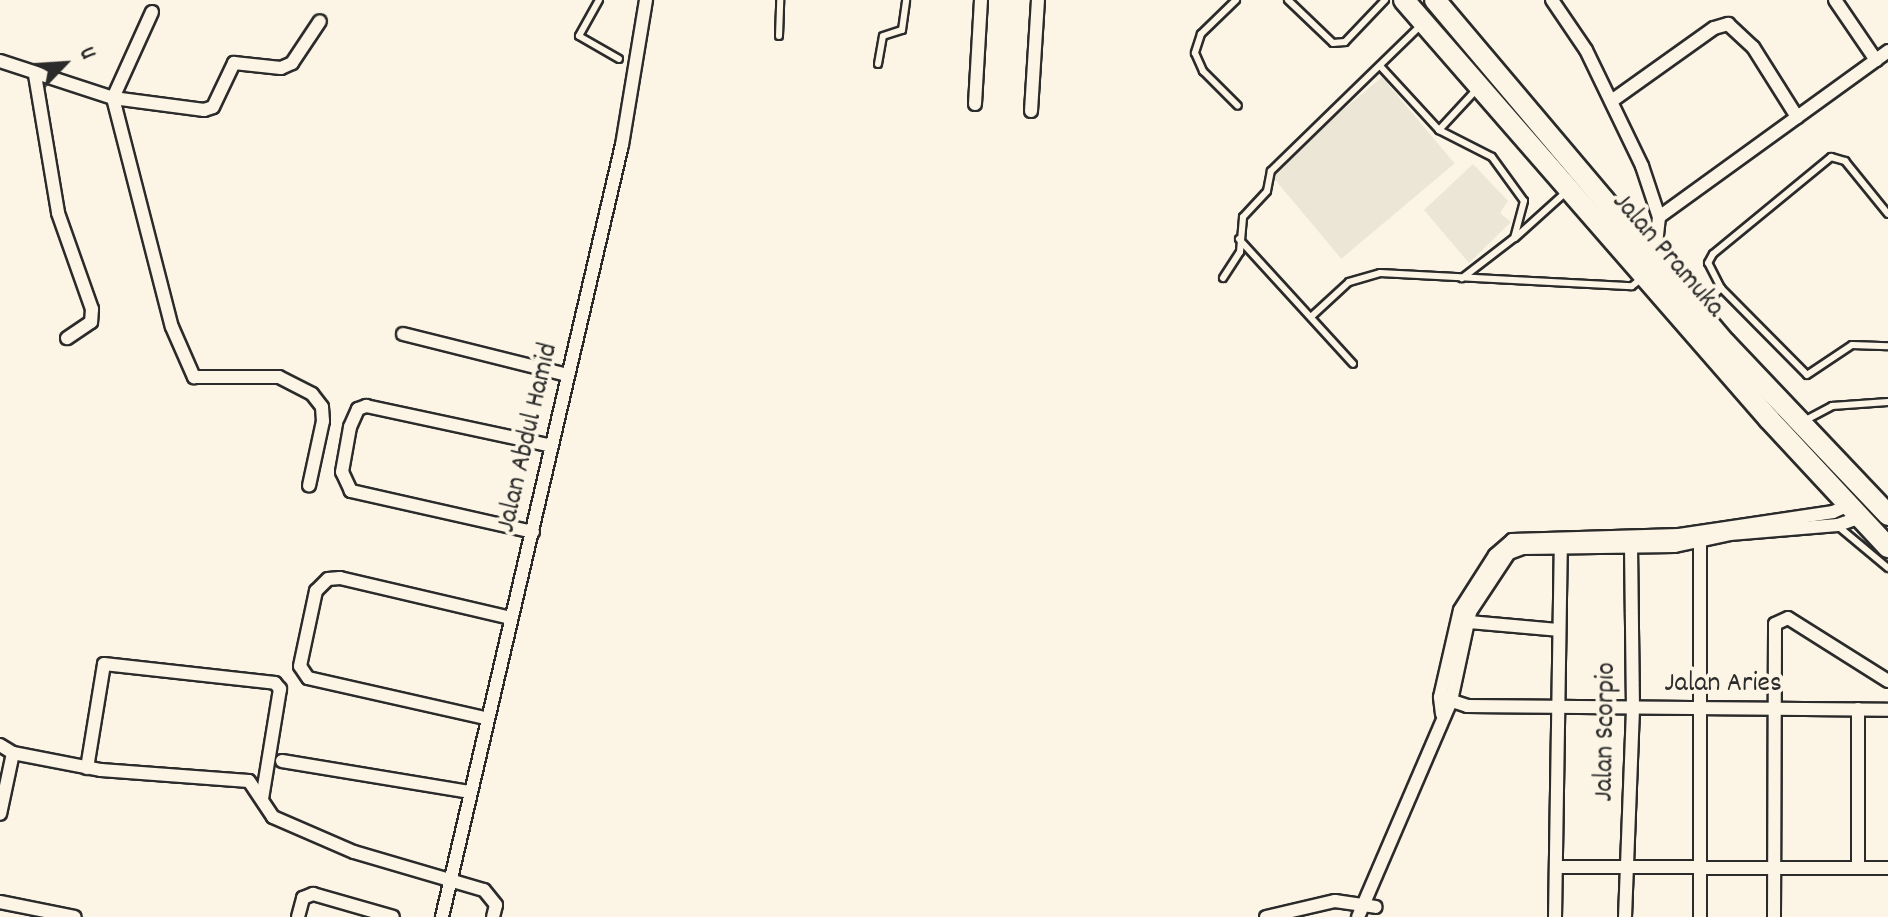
<!DOCTYPE html>
<html>
<head>
<meta charset="utf-8">
<style>
	body { margin:0 }
	#map { position:relative; width:1888px; height:917px; overflow:hidden; background:#fcf5e5; font-family:Dekko,sans-serif }
	div>[style] { position:absolute }
	.built>* { inset:0; background:#ece6d7; transform-origin:0 0 }
	.roads { filter:drop-shadow(2px 0 #2b2b2b) drop-shadow(-2px 0 #2b2b2b) drop-shadow(0 2px #2b2b2b) drop-shadow(0 -2px #2b2b2b) }
	.service>* { height:6px; margin:-3px; padding:0 3px; transform-origin:3px; border-radius:3px; background:#fcf5e5 }
	.minor>* { height:12px; margin:-6px; padding:0 6px; transform-origin:6px; border-radius:6px; background:#fcf5e5 }
	.primary>* { height:20px; margin:-10px; padding:0 10px; transform-origin:10px; border-radius:10px; background:#fcf5e5 }
	span { translate:-50% -50%; white-space:nowrap; text-align:center; line-height:1.15; -webkit-text-stroke:8px #fcf5e5; paint-order:stroke }
	.street-label { font-size:28px; color:#2b2b2b }
	.north { position:absolute; left:24px; top:24px; width:80px; height:80px; -webkit-text-stroke:6px #fcf5e5; paint-order:stroke; rotate:65deg; font-size:22px; font-weight:700; line-height:32px; text-align:center; color:#2b2b2b }
	.north::after { content:''; display:block; margin:auto; width:28px; height:36px; background:#2b2b2b; clip-path:polygon(50% 0,100% 100%,50% 72%,0 100%) }
</style>
</head>
<body>
<div id="map">
	<div class="built">
		<i style="left:1382px;top:77px;width:113px;height:148px;rotate:50deg"></i>
		<i style="clip-path:polygon(1473px 164px,1508px 201px,1500px 213px,1511px 222px,1469px 263px,1424px 210px)"></i>
	</div>
	<div class="roads">
		<div class="service">
			<i style="left:599px;top:0;width:41px;rotate:119.1deg"></i>
			<i style="left:579px;top:36px;width:46px;rotate:29.9deg"></i>
			<i style="left:1236px;top:0;width:49px;rotate:135.8deg"></i>
			<i style="left:1201px;top:34px;width:20px;rotate:108deg"></i>
			<i style="left:1195px;top:53px;width:20px;rotate:66deg"></i>
			<i style="left:1203px;top:71px;width:49px;rotate:45deg"></i>
			<i style="left:1288px;top:0;width:62px;rotate:43.7deg"></i>
			<i style="left:1333px;top:43px;width:12px;rotate:-5deg"></i>
			<i style="left:1345px;top:42px;width:58px;rotate:-46.4deg"></i>
			<i style="left:779px;top:36px;width:36px;rotate:-88deg"></i>
			<i style="left:878px;top:64px;width:28px;rotate:-80deg"></i>
			<i style="left:883px;top:36px;width:20px;rotate:-18deg"></i>
			<i style="left:902px;top:30px;width:30px;rotate:-82deg"></i>
			<i style="left:1381px;top:67px;width:86px;rotate:47.4deg"></i>
			<i style="left:1439px;top:130px;width:54px;rotate:-47.2deg"></i>
			<i style="left:1439px;top:130px;width:59px;rotate:27deg"></i>
			<i style="left:1492px;top:157px;width:54px;rotate:54deg"></i>
			<i style="left:1524px;top:201px;width:38px;rotate:105deg"></i>
			<i style="left:1514px;top:238px;width:66px;rotate:142.4deg"></i>
			<i style="left:1515px;top:238px;width:69px;rotate:-42deg"></i>
			<i style="left:1239px;top:239px;width:169px;rotate:47.6deg"></i>
			<i style="left:1223px;top:278px;width:31px;rotate:-57deg"></i>
			<i style="left:1240px;top:252px;width:35px;rotate:-85deg"></i>
			<i style="left:1243px;top:217px;width:35px;rotate:-47deg"></i>
			<i style="left:1267px;top:191px;width:20px;rotate:-79deg"></i>
			<i style="left:1271px;top:171px;width:209px;rotate:-44.2deg"></i>
			<i style="left:1721px;top:288px;width:28px;rotate:-117deg"></i>
			<i style="left:1708px;top:263px;width:10px;rotate:-61deg"></i>
			<i style="left:1713px;top:254px;width:153px;rotate:-39.4deg"></i>
			<i style="left:1831px;top:157px;width:15px;rotate:16deg"></i>
			<i style="left:1845px;top:161px;width:68px;rotate:50.9deg"></i>
			<i style="left:1700px;top:309px;width:30px;rotate:-45deg"></i>
			<i style="left:1721px;top:288px;width:122px;rotate:45.3deg"></i>
			<i style="left:1807px;top:375px;width:54px;rotate:-33.7deg"></i>
			<i style="left:1852px;top:345px;width:36px;rotate:2deg"></i>
			<i style="left:1312px;top:316px;width:50px;rotate:-42.6deg"></i>
			<i style="left:1349px;top:282px;width:32px;rotate:-16deg"></i>
			<i style="left:1380px;top:273px;width:252px;rotate:3deg"></i>
			<i style="left:1632px;top:286px;width:13px;rotate:-39deg"></i>
			<i style="left:1804px;top:421px;width:32px;rotate:-28deg"></i>
			<i style="left:1832px;top:406px;width:56px;rotate:-4.1deg"></i>
			<i style="left:1839px;top:527px;width:64px;rotate:39.9deg"></i>
		</div>
		<div class="minor">
			<i style="left:1552px;top:0;width:60px;rotate:55.8deg"></i>
			<i style="left:1586px;top:50px;width:129px;rotate:64.2deg"></i>
			<i style="left:1642px;top:166px;width:54px;rotate:71.6deg"></i>
			<i style="left:1659px;top:217px;width:45px;rotate:96.3deg"></i>
			<i style="left:1835px;top:0;width:73px;rotate:55.7deg"></i>
			<i style="left:152px;top:12px;width:94px;rotate:114.4deg"></i>
			<i style="left:113px;top:98px;width:236px;rotate:75.6deg"></i>
			<i style="left:172px;top:327px;width:55px;rotate:66.3deg"></i>
			<i style="left:194px;top:377px;width:85px"></i>
			<i style="left:279px;top:377px;width:37px;rotate:27deg"></i>
			<i style="left:312px;top:394px;width:16px;rotate:52deg"></i>
			<i style="left:322px;top:407px;width:14px;rotate:86deg"></i>
			<i style="left:323px;top:421px;width:66px;rotate:102.2deg"></i>
			<i style="left:0;top:61px;width:119px;rotate:18.1deg"></i>
			<i style="left:113px;top:98px;width:92px;rotate:7.5deg"></i>
			<i style="left:204px;top:110px;width:9px;rotate:-18deg"></i>
			<i style="left:213px;top:107px;width:49px;rotate:-64.5deg"></i>
			<i style="left:234px;top:63px;width:47px;rotate:6.1deg"></i>
			<i style="left:281px;top:68px;width:12px;rotate:-24deg"></i>
			<i style="left:292px;top:63px;width:50px;rotate:-56.3deg"></i>
			<i style="left:35px;top:75px;width:140px;rotate:80.5deg"></i>
			<i style="left:58px;top:213px;width:102px;rotate:70.5deg"></i>
			<i style="left:92px;top:309px;width:13px;rotate:94deg"></i>
			<i style="left:91px;top:322px;width:29px;rotate:146deg"></i>
			<i style="left:1613px;top:100px;width:124px;rotate:-35.5deg"></i>
			<i style="left:1714px;top:28px;width:15px;rotate:-16deg"></i>
			<i style="left:1728px;top:24px;width:34px;rotate:43deg"></i>
			<i style="left:1753px;top:47px;width:83px;rotate:57.8deg"></i>
			<i style="left:975px;top:104px;width:104px;rotate:-86.7deg"></i>
			<i style="left:1031px;top:111px;width:111px;rotate:-86.4deg"></i>
			<i style="left:1659px;top:217px;width:283px;rotate:-35.9deg"></i>
			<i style="left:403px;top:334px;width:169px;rotate:14deg"></i>
			<i style="left:533px;top:532px;width:187px;rotate:-167.3deg"></i>
			<i style="left:351px;top:491px;width:21px;rotate:-115deg"></i>
			<i style="left:342px;top:472px;width:46px;rotate:-79.9deg"></i>
			<i style="left:350px;top:427px;width:20px;rotate:-66deg"></i>
			<i style="left:358px;top:409px;width:9px;rotate:-21deg"></i>
			<i style="left:366px;top:406px;width:190px;rotate:12.1deg"></i>
			<i style="left:1458px;top:621px;width:100px;rotate:5.1deg"></i>
			<i style="left:1446px;top:699px;width:22px;rotate:18deg"></i>
			<i style="left:1467px;top:706px;width:421px;rotate:0.5deg"></i>
			<i style="left:1442px;top:714px;width:17px;rotate:-97deg"></i>
			<i style="left:1440px;top:697px;width:89px;rotate:-77.1deg"></i>
			<i style="left:1460px;top:610px;width:65px;rotate:-57.5deg"></i>
			<i style="left:1495px;top:555px;width:23px;rotate:-41deg"></i>
			<i style="left:1512px;top:540px;width:167px;rotate:-1.7deg"></i>
			<i style="left:1679px;top:535px;width:156px;rotate:-8.5deg"></i>
			<i style="left:1833px;top:512px;width:20px;rotate:-24deg"></i>
			<i style="left:485px;top:718px;width:181px;rotate:-167.3deg"></i>
			<i style="left:308px;top:678px;width:14px;rotate:-124deg"></i>
			<i style="left:300px;top:666px;width:77px;rotate:-78deg"></i>
			<i style="left:316px;top:591px;width:17px;rotate:-45deg"></i>
			<i style="left:328px;top:579px;width:12px;rotate:-5deg"></i>
			<i style="left:340px;top:578px;width:176px;rotate:13.2deg"></i>
			<i style="left:0;top:745px;width:15px;rotate:32deg"></i>
			<i style="left:13px;top:753px;width:62px;rotate:102deg"></i>
			<i style="left:13px;top:753px;width:90px;rotate:10.9deg"></i>
			<i style="left:101px;top:770px;width:148px;rotate:4.3deg"></i>
			<i style="left:249px;top:781px;width:43px;rotate:56.3deg"></i>
			<i style="left:273px;top:817px;width:88px;rotate:23.4deg"></i>
			<i style="left:354px;top:852px;width:135px;rotate:16.3deg"></i>
			<i style="left:484px;top:890px;width:19px;rotate:51deg"></i>
			<i style="left:496px;top:905px;width:12px;rotate:104deg"></i>
			<i style="left:282px;top:761px;width:191px;rotate:9.4deg"></i>
			<i style="left:87px;top:768px;width:105px;rotate:-80.7deg"></i>
			<i style="left:104px;top:664px;width:172px;rotate:6.3deg"></i>
			<i style="left:275px;top:683px;width:8px;rotate:50deg"></i>
			<i style="left:280px;top:689px;width:111px;rotate:99.3deg"></i>
			<i style="left:1558px;top:867px;width:330px;rotate:0.2deg"></i>
			<i style="left:1858px;top:867px;width:158px;rotate:-90deg"></i>
			<i style="left:0;top:902px;width:76px;rotate:11.3deg"></i>
			<i style="left:298px;top:917px;width:20px;rotate:-75deg"></i>
			<i style="left:303px;top:898px;width:11px;rotate:-22deg"></i>
			<i style="left:313px;top:894px;width:83px;rotate:16deg"></i>
			<i style="left:442px;top:917px;width:793px;rotate:-76.88deg"></i>
			<i style="left:622px;top:145px;width:147px;rotate:-80.6deg"></i>
			<i style="left:1266px;top:917px;width:71px;rotate:-13.1deg"></i>
			<i style="left:1335px;top:901px;width:41px;rotate:8.3deg"></i>
			<i style="left:1358px;top:917px;width:235px;rotate:-66.7deg"></i>
			<i style="left:1451px;top:701px;width:91px;rotate:-77.9deg"></i>
			<i style="left:1470px;top:612px;width:71px;rotate:-56.5deg"></i>
			<i style="left:1509px;top:553px;width:15px;rotate:-20deg"></i>
			<i style="left:1523px;top:548px;width:152px;rotate:-0.8deg"></i>
			<i style="left:1675px;top:546px;width:56px;rotate:-12.3deg"></i>
			<i style="left:1730px;top:534px;width:108px;rotate:-4.8deg"></i>
			<i style="left:1838px;top:525px;width:24px;rotate:-19deg"></i>
			<i style="left:1555px;top:917px;width:377px;rotate:-89.1deg"></i>
			<i style="left:1625px;top:917px;width:208px;rotate:-87.8deg"></i>
			<i style="left:1633px;top:709px;width:169px;rotate:-90.7deg"></i>
			<i style="left:1700px;top:917px;width:381px;rotate:-90deg"></i>
			<i style="left:1774px;top:917px;width:293px;rotate:-89.8deg"></i>
			<i style="left:1775px;top:624px;width:14px;rotate:-25deg"></i>
			<i style="left:1788px;top:618px;width:118px;rotate:32.2deg"></i>
		</div>
		<div class="primary">
			<i style="left:1404px;top:0;width:556px;rotate:48.94deg"></i>
			<i style="left:1769px;top:419px;width:175px;rotate:47.1deg"></i>
			<i style="left:1435px;top:0;width:449px;rotate:49.8deg"></i>
			<i style="left:1725px;top:343px;width:237px;rotate:46.5deg"></i>
		</div>
	</div>
	<div class="street-label">
		<span style="left:1667px;top:256px;rotate:49deg">Jalan Pramuka</span>
		<span style="left:529px;top:438px;rotate:-77deg">Jalan Abdul Hamid</span>
		<span style="left:1723px;top:685px">Jalan Aries</span>
		<span style="left:1607px;top:732px;rotate:-89deg">Jalan Scorpio</span>
	</div>
	<div class="north">U</div>
</div>
</body>
</html>
